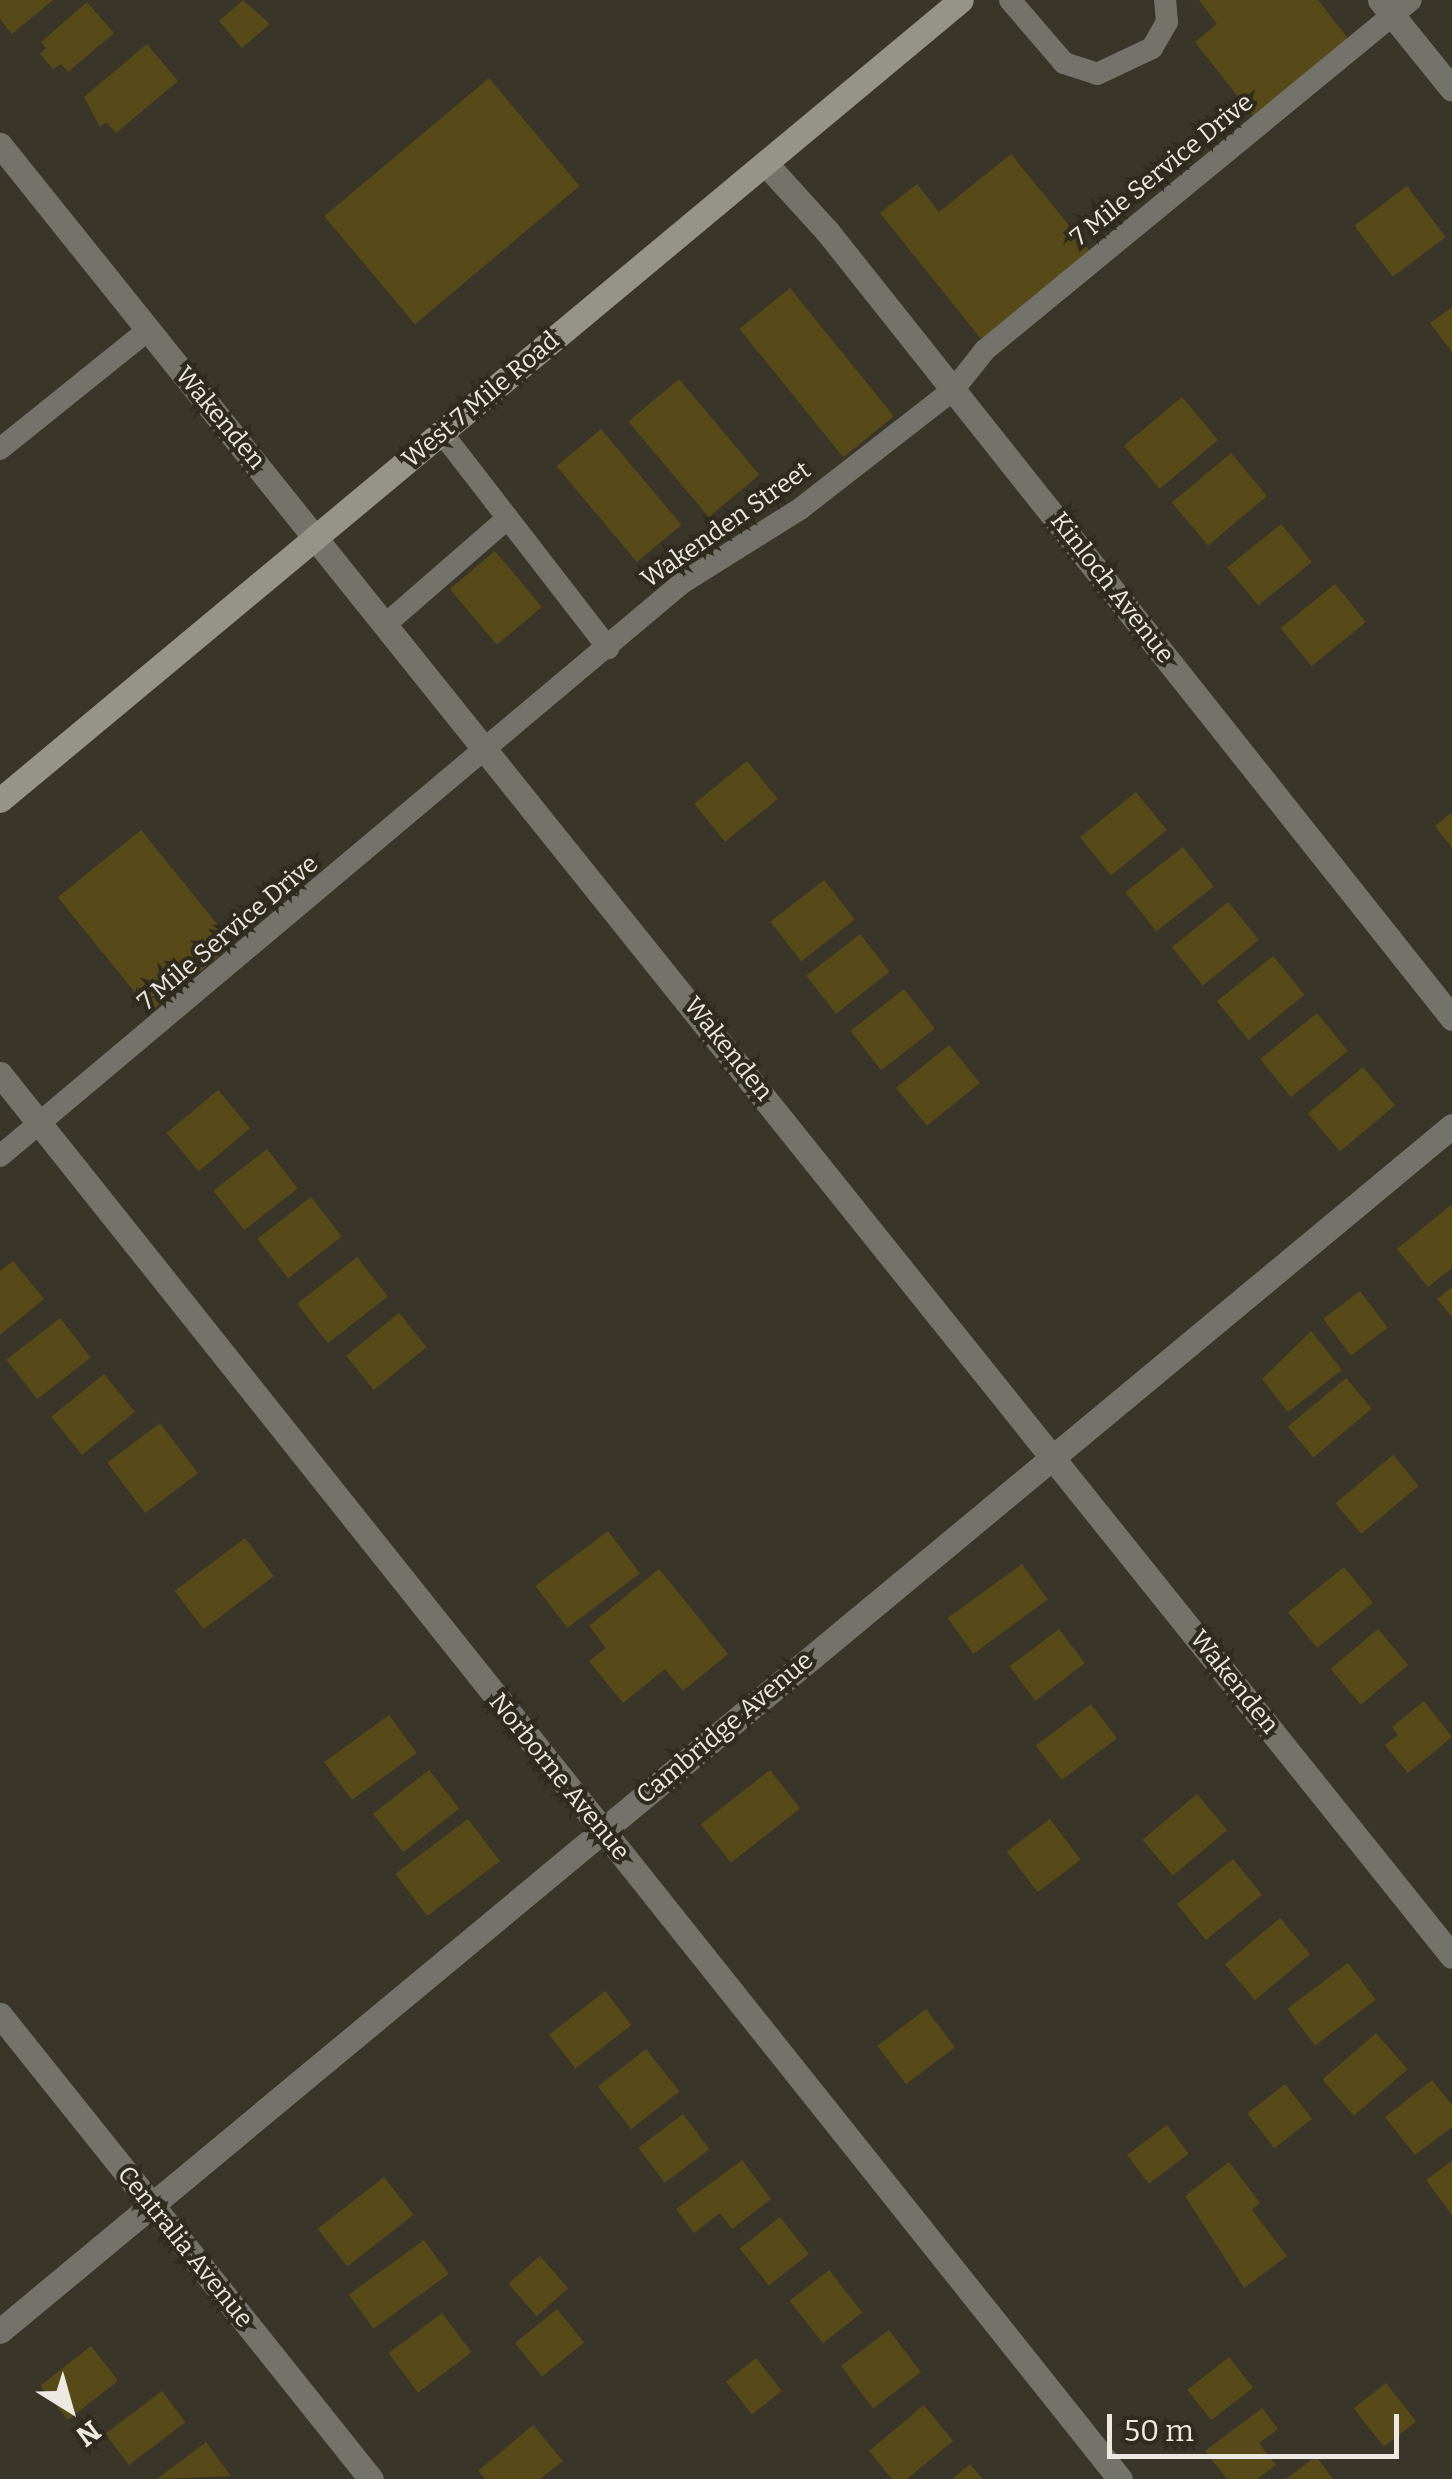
<!DOCTYPE html>
<html>
<head>
<meta charset="utf-8">
<style>
	body { margin:0 }
	#map { position:relative; width:1452px; height:2479px; overflow:hidden; background:#393529; font-family:Bitter,serif }
	div>[style] { position:absolute }
	.building>* { inset:0; background:#584a18; transform-origin:0 0 }
	.lane>* { height:22px; margin:-11px; padding:0 11px; transform-origin:11px; border-radius:11px; background:#73726b }
	.street>* { height:25px; margin:-12.5px; padding:0 12.5px; transform-origin:12.5px; border-radius:12.5px; background:#73726b }
	.secondary>* { height:25px; margin:-12.5px; padding:0 12.5px; transform-origin:12.5px; border-radius:12.5px; background:#969389 }
	span { translate:-50% -50%; white-space:nowrap; text-align:center; line-height:1.15; -webkit-text-stroke:8px #2f2b1f; paint-order:stroke }
	.street-label { font-size:25px; color:#ebe9e1 }
	.north { position:absolute; left:20px; top:2359px; width:100px; height:100px; -webkit-text-stroke:8px #2f2b1f; paint-order:stroke; rotate:143deg; font-size:28px; font-weight:700; line-height:40px; text-align:center; color:#ebe9e1 }
	.north::after { content:''; display:block; margin:auto; width:35px; height:45px; background:#ebe9e1; clip-path:polygon(50% 0,100% 100%,50% 72%,0 100%) }
	.scale { position:absolute; left:1107px; top:2414px; width:292px; height:45px; box-sizing:border-box; border:5px solid #ebe9e1; border-top:0; padding-left:12px; font-size:30px; line-height:35px; white-space:nowrap; color:#ebe9e1; -webkit-text-stroke:8px #2f2b1f; paint-order:stroke }
</style>
</head>
<body>
<div id="map">
	<div class="building">
		<i style="clip-path:polygon(0 0,53px 0,12px 34px,0 19px)"></i>
		<i style="clip-path:polygon(243px 0,270px 24px,242px 48px,219px 21px)"></i>
		<i style="clip-path:polygon(1199px 0,1318px 0,1350px 41px,1253px 116px,1195px 42px,1217px 24px)"></i>
		<i style="clip-path:polygon(87px 2px,114px 33px,68px 72px,61px 64px,53px 69px,40px 54px,46px 48px,41px 42px)"></i>
		<i style="clip-path:polygon(147px 44px,178px 81px,116px 133px,106px 122px,100px 127px,84px 97px)"></i>
		<i style="left:489px;top:78px;width:141px;height:215px;rotate:50deg"></i>
		<i style="clip-path:polygon(1011px 154px,1090px 251px,981px 339px,880px 213px,917px 184px,939px 212px)"></i>
		<i style="left:1407px;top:186px;width:64px;height:66px;rotate:53deg"></i>
		<i style="left:790px;top:288px;width:165px;height:65px;rotate:51deg"></i>
		<i style="clip-path:polygon(1452px 307px,1452px 352px,1430px 323px)"></i>
		<i style="left:679px;top:379px;width:125px;height:66px;rotate:50deg"></i>
		<i style="left:1182px;top:397px;width:56px;height:76px;rotate:50deg"></i>
		<i style="left:601px;top:429px;width:125px;height:58px;rotate:50deg"></i>
		<i style="left:1231px;top:453px;width:56px;height:77px;rotate:50deg"></i>
		<i style="left:1281px;top:524px;width:49px;height:69px;rotate:51deg"></i>
		<i style="left:495px;top:551px;width:73px;height:59px;rotate:50deg"></i>
		<i style="left:1335px;top:584px;width:49px;height:70px;rotate:51deg"></i>
		<i style="left:747px;top:761px;width:49px;height:68px;rotate:51deg"></i>
		<i style="left:1136px;top:792px;width:49px;height:72px;rotate:51deg"></i>
		<i style="clip-path:polygon(1452px 812px,1452px 848px,1435px 826px)"></i>
		<i style="left:141px;top:830px;width:147px;height:107px;rotate:51deg"></i>
		<i style="left:1183px;top:847px;width:50px;height:73px;rotate:52deg"></i>
		<i style="left:824px;top:880px;width:50px;height:68px;rotate:52deg"></i>
		<i style="left:1228px;top:902px;width:49px;height:72px;rotate:51deg"></i>
		<i style="left:860px;top:934px;width:48px;height:68px;rotate:52deg"></i>
		<i style="left:1273px;top:956px;width:50px;height:72px;rotate:51deg"></i>
		<i style="left:904px;top:989px;width:50px;height:68px;rotate:52deg"></i>
		<i style="left:1317px;top:1013px;width:49px;height:73px;rotate:51deg"></i>
		<i style="left:949px;top:1045px;width:49px;height:68px;rotate:51deg"></i>
		<i style="left:1363px;top:1067px;width:50px;height:72px;rotate:50deg"></i>
		<i style="left:218px;top:1090px;width:50px;height:67px;rotate:50deg"></i>
		<i style="left:267px;top:1149px;width:50px;height:68px;rotate:52deg"></i>
		<i style="left:311px;top:1197px;width:50px;height:68px;rotate:52deg"></i>
		<i style="clip-path:polygon(1452px 1204px,1452px 1268px,1428px 1287px,1397px 1249px)"></i>
		<i style="left:357px;top:1257px;width:50px;height:76px;rotate:52deg"></i>
		<i style="clip-path:polygon(13px 1261px,44px 1299px,0 1335px,0 1271px)"></i>
		<i style="clip-path:polygon(1452px 1287px,1452px 1317px,1437px 1299px)"></i>
		<i style="left:1360px;top:1291px;width:46px;height:46px;rotate:53deg"></i>
		<i style="left:399px;top:1313px;width:44px;height:68px;rotate:51deg"></i>
		<i style="left:60px;top:1318px;width:50px;height:68px;rotate:52deg"></i>
		<i style="clip-path:polygon(1311px 1331px,1342px 1370px,1288px 1412px,1262px 1379px)"></i>
		<i style="left:104px;top:1374px;width:49px;height:68px;rotate:51deg"></i>
		<i style="left:1346px;top:1378px;width:40px;height:76px;rotate:50deg"></i>
		<i style="left:160px;top:1423px;width:63px;height:66px;rotate:53deg"></i>
		<i style="left:1393px;top:1455px;width:40px;height:75px;rotate:50deg"></i>
		<i style="left:608px;top:1531px;width:53px;height:91px;rotate:53deg"></i>
		<i style="left:245px;top:1538px;width:48px;height:88px;rotate:53deg"></i>
		<i style="left:1022px;top:1564px;width:44px;height:92px;rotate:54deg"></i>
		<i style="left:1344px;top:1567px;width:46px;height:72px;rotate:51deg"></i>
		<i style="clip-path:polygon(659px 1569px,728px 1654px,683px 1691px,665px 1669px,623px 1703px,589px 1661px,606px 1648px,589px 1626px)"></i>
		<i style="left:1059px;top:1629px;width:43px;height:62px;rotate:53deg"></i>
		<i style="left:1378px;top:1629px;width:47px;height:62px;rotate:50deg"></i>
		<i style="clip-path:polygon(1424px 1701px,1452px 1737px,1408px 1773px,1385px 1745px,1398px 1735px,1392px 1727px)"></i>
		<i style="left:1091px;top:1704px;width:43px;height:69px;rotate:53deg"></i>
		<i style="left:389px;top:1715px;width:47px;height:80px;rotate:54deg"></i>
		<i style="left:429px;top:1770px;width:49px;height:71px;rotate:52deg"></i>
		<i style="left:770px;top:1770px;width:49px;height:88px;rotate:52deg"></i>
		<i style="left:1197px;top:1794px;width:47px;height:71px;rotate:50deg"></i>
		<i style="left:468px;top:1819px;width:53px;height:91px;rotate:53deg"></i>
		<i style="left:1050px;top:1819px;width:51px;height:54px;rotate:53deg"></i>
		<i style="left:1233px;top:1859px;width:46px;height:72px;rotate:51deg"></i>
		<i style="left:1280px;top:1918px;width:47px;height:72px;rotate:50deg"></i>
		<i style="left:1348px;top:1963px;width:46px;height:76px;rotate:53deg"></i>
		<i style="left:605px;top:1991px;width:43px;height:71px;rotate:52deg"></i>
		<i style="left:926px;top:2009px;width:48px;height:61px;rotate:53deg"></i>
		<i style="left:1376px;top:2033px;width:48px;height:71px;rotate:49deg"></i>
		<i style="left:646px;top:2049px;width:54px;height:61px;rotate:52deg"></i>
		<i style="clip-path:polygon(1432px 2080px,1452px 2105px,1452px 2127px,1415px 2155px,1385px 2117px)"></i>
		<i style="left:1285px;top:2084px;width:44px;height:48px;rotate:52deg"></i>
		<i style="left:683px;top:2114px;width:44px;height:56px;rotate:53deg"></i>
		<i style="left:1167px;top:2125px;width:36px;height:50px;rotate:53deg"></i>
		<i style="clip-path:polygon(742px 2160px,771px 2199px,732px 2229px,720px 2213px,694px 2233px,676px 2209px)"></i>
		<i style="clip-path:polygon(1452px 2161px,1452px 2215px,1426px 2180px)"></i>
		<i style="clip-path:polygon(1229px 2162px,1260px 2203px,1252px 2210px,1287px 2256px,1244px 2288px,1185px 2196px)"></i>
		<i style="left:384px;top:2177px;width:48px;height:84px;rotate:52deg"></i>
		<i style="left:780px;top:2217px;width:47px;height:51px;rotate:52deg"></i>
		<i style="left:424px;top:2240px;width:42px;height:93px;rotate:54deg"></i>
		<i style="left:540px;top:2256px;width:43px;height:42px;rotate:49deg"></i>
		<i style="left:829px;top:2270px;width:54px;height:50px;rotate:52deg"></i>
		<i style="left:557px;top:2309px;width:43px;height:54px;rotate:51deg"></i>
		<i style="left:442px;top:2313px;width:49px;height:67px;rotate:53deg"></i>
		<i style="left:889px;top:2330px;width:53px;height:60px;rotate:53deg"></i>
		<i style="left:91px;top:2346px;width:44px;height:64px;rotate:52deg"></i>
		<i style="left:1229px;top:2357px;width:39px;height:53px;rotate:52deg"></i>
		<i style="left:756px;top:2358px;width:42px;height:38px;rotate:52deg"></i>
		<i style="left:1386px;top:2383px;width:49px;height:41px;rotate:52deg"></i>
		<i style="left:162px;top:2391px;width:39px;height:71px;rotate:53deg"></i>
		<i style="clip-path:polygon(924px 2405px,953px 2441px,907px 2479px,892px 2479px,869px 2451px)"></i>
		<i style="clip-path:polygon(1262px 2408px,1278px 2429px,1259px 2443px,1276px 2465px,1257px 2479px,1227px 2479px,1205px 2451px)"></i>
		<i style="clip-path:polygon(533px 2425px,563px 2461px,540px 2479px,485px 2479px,478px 2471px)"></i>
		<i style="clip-path:polygon(206px 2442px,231px 2476px,157px 2479px)"></i>
		<i style="clip-path:polygon(1316px 2456px,1333px 2479px,1286px 2479px)"></i>
		<i style="clip-path:polygon(970px 2464px,983px 2479px,952px 2479px)"></i>
	</div>
	<div class="lane">
		<i style="left:1010px;top:0;width:83px;rotate:49.4deg"></i>
		<i style="left:1064px;top:63px;width:35px;rotate:18deg"></i>
		<i style="left:1097px;top:74px;width:61px;rotate:-25.3deg"></i>
		<i style="left:1152px;top:48px;width:30px;rotate:-60deg"></i>
		<i style="left:1167px;top:22px;width:22px;rotate:-95deg"></i>
		<i style="left:442px;top:433px;width:272px;rotate:52.3deg"></i>
		<i style="left:0;top:449px;width:189px;rotate:-38.8deg"></i>
		<i style="left:387px;top:623px;width:160px;rotate:-41deg"></i>
		<i style="left:0;top:1156px;width:891px;rotate:-40.04deg"></i>
		<i style="left:682px;top:583px;width:139px;rotate:-32.1deg"></i>
		<i style="left:800px;top:509px;width:195px;rotate:-37.9deg"></i>
		<i style="left:954px;top:389px;width:50px;rotate:-51.5deg"></i>
		<i style="left:985px;top:350px;width:551px;rotate:-39.41deg"></i>
	</div>
	<div class="street">
		<i style="left:1380px;top:0;width:114px;rotate:51deg"></i>
		<i style="left:0;top:145px;width:2321px;rotate:51.28deg"></i>
		<i style="left:766px;top:164px;width:91px;rotate:47.7deg"></i>
		<i style="left:827px;top:231px;width:1005px;rotate:51.54deg"></i>
		<i style="left:0;top:1074px;width:1797px;rotate:51.44deg"></i>
		<i style="left:0;top:2015px;width:594px;rotate:51.36deg"></i>
		<i style="left:0;top:2331px;width:1887px;rotate:-39.69deg"></i>
	</div>
	<div class="secondary">
		<i style="left:0;top:800px;width:1250px;rotate:-39.78deg"></i>
	</div>
	<div class="street-label">
		<span style="left:1162px;top:170px;rotate:-39deg">7 Mile Service Drive</span>
		<span style="left:481px;top:400px;rotate:-40deg">West 7 Mile Road</span>
		<span style="left:220px;top:418px;rotate:50deg">Wakenden</span>
		<span style="left:726px;top:525px;rotate:-35deg">Wakenden Street</span>
		<span style="left:1112px;top:588px;rotate:52deg">Kinloch Avenue</span>
		<span style="left:228px;top:933px;rotate:-40deg">7 Mile Service Drive</span>
		<span style="left:728px;top:1049px;rotate:51deg">Wakenden</span>
		<span style="left:1234px;top:1682px;rotate:51deg">Wakenden</span>
		<span style="left:725px;top:1728px;rotate:-40deg">Cambridge Avenue</span>
		<span style="left:559px;top:1777px;rotate:51deg">Norborne Avenue</span>
		<span style="left:185px;top:2247px;rotate:51deg">Centralia Avenue</span>
	</div>
	<div class="north">N</div>
	<div class="scale">50 m</div>
</div>
</body>
</html>
